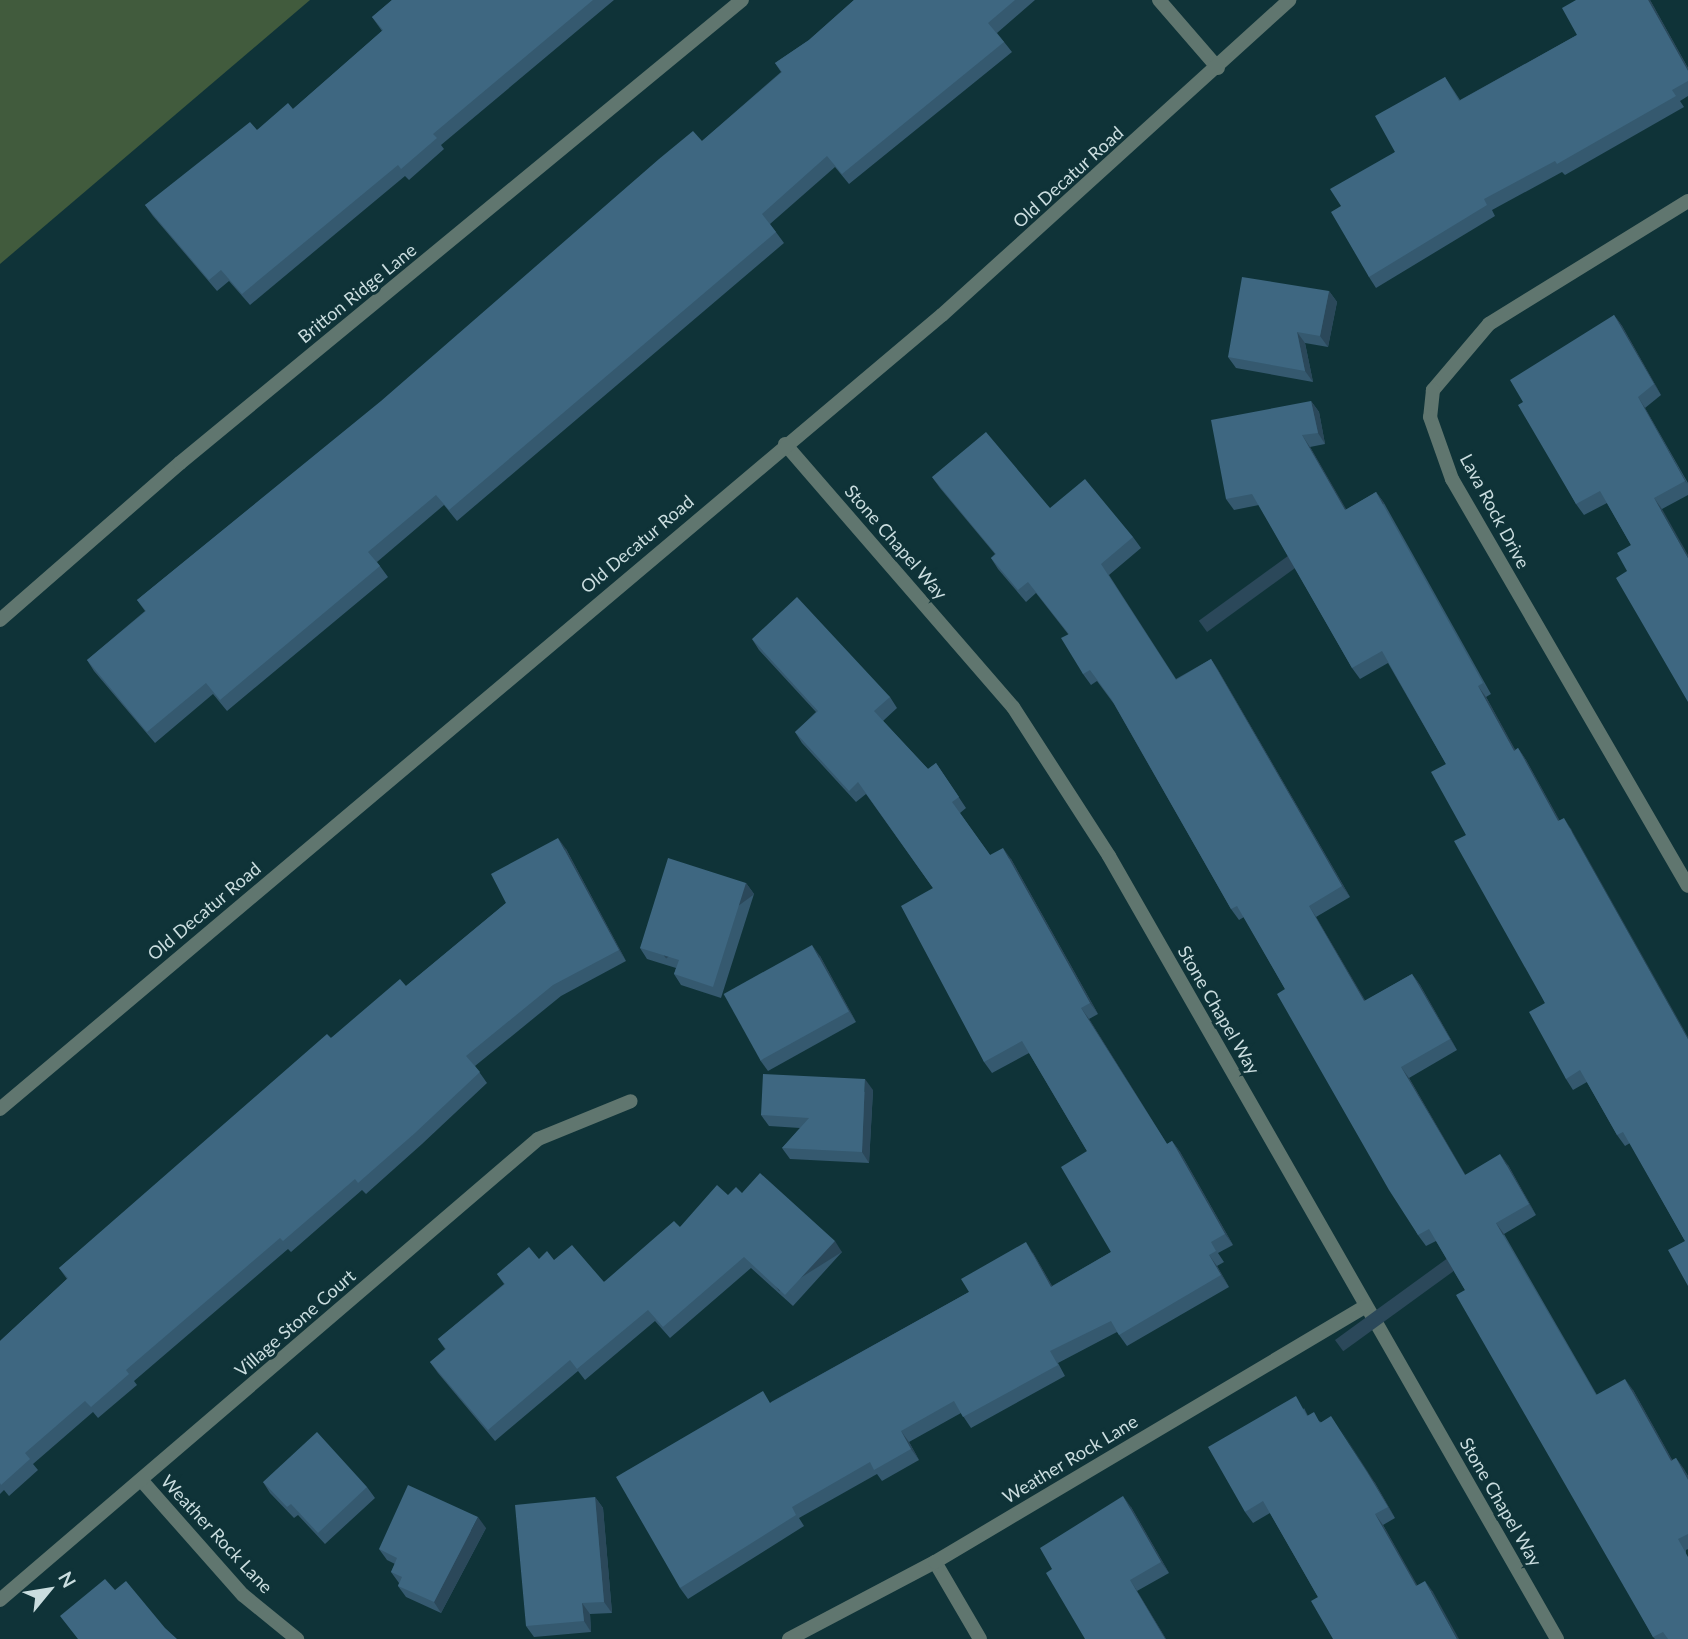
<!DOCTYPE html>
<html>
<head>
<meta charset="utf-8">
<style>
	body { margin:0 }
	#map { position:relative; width:1688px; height:1639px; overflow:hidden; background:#0f3338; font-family:Lato,sans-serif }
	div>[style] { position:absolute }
	.green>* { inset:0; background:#415b3d }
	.minor>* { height:14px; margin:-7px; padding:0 7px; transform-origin:7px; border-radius:7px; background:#60766f }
	.tertiary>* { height:14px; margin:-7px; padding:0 7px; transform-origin:7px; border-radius:7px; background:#60766f }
	.wall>* { inset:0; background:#35596f }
	.shaded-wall>* { inset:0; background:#2b485a; transform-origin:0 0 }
	.building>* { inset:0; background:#3e6781; transform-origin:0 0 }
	span { translate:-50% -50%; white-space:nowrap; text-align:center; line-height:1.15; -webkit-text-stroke:6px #0f3338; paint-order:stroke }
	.street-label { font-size:18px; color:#cadddf }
	.north { position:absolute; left:14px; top:1555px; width:70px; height:70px; -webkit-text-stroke:5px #0f3338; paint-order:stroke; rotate:60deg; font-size:19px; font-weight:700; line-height:28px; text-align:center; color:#cadddf }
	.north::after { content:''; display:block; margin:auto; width:24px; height:32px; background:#cadddf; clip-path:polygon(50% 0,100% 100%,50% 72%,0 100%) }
</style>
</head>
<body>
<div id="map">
	<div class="green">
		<i style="clip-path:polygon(0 0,310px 0,0 264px)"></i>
	</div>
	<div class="minor">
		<i style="left:1159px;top:0;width:90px;rotate:49.1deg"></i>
		<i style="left:1688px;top:201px;width:234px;rotate:148.3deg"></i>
		<i style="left:1489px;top:324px;width:87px;rotate:130.3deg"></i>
		<i style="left:1433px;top:390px;width:27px;rotate:96deg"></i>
		<i style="left:1430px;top:417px;width:66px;rotate:70.5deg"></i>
		<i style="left:1452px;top:479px;width:470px;rotate:59.9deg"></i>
		<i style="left:785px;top:444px;width:348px;rotate:49.1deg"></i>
		<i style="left:1013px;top:707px;width:177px;rotate:57.2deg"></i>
		<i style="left:1109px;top:856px;width:902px;rotate:60.22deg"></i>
		<i style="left:0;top:620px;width:239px;rotate:-41.1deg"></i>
		<i style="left:180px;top:463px;width:728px;rotate:-39.48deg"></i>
		<i style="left:142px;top:1481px;width:152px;rotate:48.5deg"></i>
		<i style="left:243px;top:1595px;width:70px;rotate:39.2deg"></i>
		<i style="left:935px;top:1562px;width:89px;rotate:59.7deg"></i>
		<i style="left:0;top:1600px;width:708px;rotate:-40.59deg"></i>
		<i style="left:538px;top:1139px;width:100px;rotate:-22.2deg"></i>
		<i style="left:789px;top:1639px;width:165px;rotate:-27.8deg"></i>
		<i style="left:935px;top:1562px;width:501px;rotate:-30.71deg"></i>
	</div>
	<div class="tertiary">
		<i style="left:0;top:1109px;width:1232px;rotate:-40.13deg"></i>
		<i style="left:942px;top:315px;width:469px;rotate:-42.2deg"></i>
	</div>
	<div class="wall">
		<i style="clip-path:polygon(392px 0,614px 0,441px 145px,444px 149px,409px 180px,405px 176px,250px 305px,229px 281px,217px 291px,153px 216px,145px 205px,257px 130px,293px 109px,382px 31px,372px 17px)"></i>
		<i style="clip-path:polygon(854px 0,1035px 0,997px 33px,1012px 52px,849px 184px,835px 167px,770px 224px,784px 243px,457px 521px,444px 505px,377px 562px,388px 577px,227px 711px,213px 694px,155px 743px,94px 671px,87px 660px,145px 611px,137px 600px,702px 141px,781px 72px,775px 63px,809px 40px)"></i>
		<i style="clip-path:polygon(1576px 0,1650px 0,1688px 68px,1688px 96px,1680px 101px,1684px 107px,1565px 175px,1562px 172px,1492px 210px,1495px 216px,1376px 288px,1369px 277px,1341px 206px,1395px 152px,1445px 77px,1460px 100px,1577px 35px)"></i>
		<i style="clip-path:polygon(1329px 291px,1337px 302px,1328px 347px,1305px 343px,1313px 382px,1236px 368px,1228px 357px)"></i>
		<i style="clip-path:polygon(1614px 315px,1622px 326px,1661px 395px,1645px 408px,1688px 483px,1688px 495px,1662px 509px,1627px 571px,1631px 545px,1607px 503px,1584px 515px,1576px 504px,1523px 402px)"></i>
		<i style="clip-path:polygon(1311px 401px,1319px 412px,1325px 444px,1310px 447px,1346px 510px,1376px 492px,1384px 503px,1491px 694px,1486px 697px,1515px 750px,1518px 748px,1526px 760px,1559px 820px,1571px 829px,1685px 1241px,1630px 1143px,1625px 1146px,1617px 1135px,1587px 1082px,1573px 1090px,1566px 1079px,1545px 1003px,1466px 835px,1446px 764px,1388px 663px,1360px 679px,1352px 668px,1259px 505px,1234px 510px,1226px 499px)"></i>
		<i style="clip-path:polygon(932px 477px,1050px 508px,1133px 537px,1141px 548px,1109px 575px,1176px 679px,1211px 659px,1218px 670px,1350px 897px,1316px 917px,1365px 1001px,1412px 974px,1420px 985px,1457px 1050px,1409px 1078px,1465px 1175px,1508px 1165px,1536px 1215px,1504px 1234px,1597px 1395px,1633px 1390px,1672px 1460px,1676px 1458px,1688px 1476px,1688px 1549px,1686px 1550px,1688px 1639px,1655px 1639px,1653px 1637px,1465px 1290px,1436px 1241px,1426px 1246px,1418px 1235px,1285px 989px,1244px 917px,1239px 920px,1231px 909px,1114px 704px,1097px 681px,1091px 685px,1083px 674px,1068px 634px,1036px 593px,1026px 602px,998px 569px,991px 558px,995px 554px,940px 488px)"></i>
		<i style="clip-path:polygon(752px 639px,890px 697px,897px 708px,883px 721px,928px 769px,936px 763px,966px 808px,960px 813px,990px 855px,1011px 859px,1098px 1014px,1089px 1019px,1167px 1144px,1172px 1141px,1180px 1152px,1233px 1245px,1218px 1253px,1224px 1262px,1217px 1266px,1229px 1287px,1127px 1346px,1117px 1332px,1058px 1363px,1065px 1376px,971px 1428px,961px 1413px,909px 1442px,919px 1460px,882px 1481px,877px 1474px,799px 1518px,804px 1526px,688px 1599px,680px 1588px,771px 1402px,969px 1292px,1033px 1253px,1052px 1286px,1111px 1252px,1087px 1151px,1029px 1053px,992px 1073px,984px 1062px,933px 888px,866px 794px,856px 802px,802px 743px,795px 732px,816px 712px,759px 650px)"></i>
		<i style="clip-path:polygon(566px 849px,626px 961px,561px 996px,475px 1066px,487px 1083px,422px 1144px,366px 1194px,362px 1190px,291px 1252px,288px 1249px,134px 1381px,137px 1385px,98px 1418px,93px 1412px,33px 1464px,38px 1470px,9px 1496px,4px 1490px,0 1494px,0 1341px,67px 1279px,59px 1268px,331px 1038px,406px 986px,506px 903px)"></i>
		<i style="clip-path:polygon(746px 883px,754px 894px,721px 998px,681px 985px,674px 974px,676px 968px,647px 959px,640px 948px)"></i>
		<i style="clip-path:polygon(820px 956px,856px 1022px,768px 1071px,760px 1060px)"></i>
		<i style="clip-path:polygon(873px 1090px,869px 1163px,790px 1159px,782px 1148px,800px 1128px,769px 1126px,761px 1115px)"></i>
		<i style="clip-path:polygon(742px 1193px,842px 1252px,793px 1306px,751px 1268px,670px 1338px,655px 1321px,585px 1380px,578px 1371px,495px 1441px,438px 1373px,430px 1362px,445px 1349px,438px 1339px,504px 1284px,497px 1274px,539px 1259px,554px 1260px,604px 1282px,680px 1227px,728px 1195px)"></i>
		<i style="clip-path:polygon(1304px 1408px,1308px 1416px,1321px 1422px,1375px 1483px,1395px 1518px,1383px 1525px,1417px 1586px,1433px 1592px,1318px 1597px,1270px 1513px,1253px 1523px,1245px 1512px)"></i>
		<i style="clip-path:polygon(263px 1482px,367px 1487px,375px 1498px,325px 1544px,298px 1515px,294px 1518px,270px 1493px)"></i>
		<i style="clip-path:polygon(595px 1497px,603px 1508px,612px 1613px,590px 1614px,591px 1632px,534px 1637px,526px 1626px)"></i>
		<i style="clip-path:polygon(1131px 1507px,1169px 1573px,1137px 1591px,1166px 1639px,1085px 1639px)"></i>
		<i style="clip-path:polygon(486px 1528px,441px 1613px,406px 1597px,398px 1586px,399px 1583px,391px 1572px,395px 1564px,387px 1560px,379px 1549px)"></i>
	</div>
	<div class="shaded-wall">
		<i style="clip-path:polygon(1648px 0,1650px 0,1688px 68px,1688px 71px)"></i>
		<i style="clip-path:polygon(1329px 291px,1337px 302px,1328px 347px,1320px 336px)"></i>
		<i style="clip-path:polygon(1614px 315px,1622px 326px,1661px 395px,1654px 384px)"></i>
		<i style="clip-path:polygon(1297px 332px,1305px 343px,1313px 382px,1305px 371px)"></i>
		<i style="clip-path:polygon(1638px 397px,1645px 408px,1688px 485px,1685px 481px)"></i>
		<i style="clip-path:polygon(1311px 401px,1319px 412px,1325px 444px,1318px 433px)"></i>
		<i style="clip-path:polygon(1302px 435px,1310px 447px,1353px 521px,1345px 510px)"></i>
		<i style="left:1376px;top:492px;width:14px;height:219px;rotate:54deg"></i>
		<i style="clip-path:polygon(1654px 498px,1662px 509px,1688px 555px,1688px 558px)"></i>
		<i style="clip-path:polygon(1211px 659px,1218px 670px,1350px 897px,1342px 886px)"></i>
		<i style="clip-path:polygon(1478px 686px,1486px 697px,1522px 762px,1514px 751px)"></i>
		<i style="clip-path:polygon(1518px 748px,1526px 760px,1566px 832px,1558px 821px)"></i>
		<i style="clip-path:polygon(1564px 818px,1571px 829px,1688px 1037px,1688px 1039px)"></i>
		<i style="clip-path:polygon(558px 838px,566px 849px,626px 961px,619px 950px)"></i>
		<i style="clip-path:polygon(1003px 848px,1011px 859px,1098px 1014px,1090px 1003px)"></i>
		<i style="left:746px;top:883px;width:14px;height:109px;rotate:54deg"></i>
		<i style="clip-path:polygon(1309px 906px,1316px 917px,1372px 1012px,1364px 1001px)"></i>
		<i style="clip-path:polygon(812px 945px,820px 956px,856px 1022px,849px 1011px)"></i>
		<i style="clip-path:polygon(1412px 974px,1420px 985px,1457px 1050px,1450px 1039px)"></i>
		<i style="clip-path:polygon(1081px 1008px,1089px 1019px,1174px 1155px,1167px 1144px)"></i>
		<i style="clip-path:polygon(1401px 1067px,1409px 1078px,1472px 1186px,1465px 1175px)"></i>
		<i style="clip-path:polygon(865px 1079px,873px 1090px,869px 1163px,862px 1152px)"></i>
		<i style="clip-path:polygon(1172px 1141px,1180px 1152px,1233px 1245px,1225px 1234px)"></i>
		<i style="clip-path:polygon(1500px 1154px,1508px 1165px,1536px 1215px,1529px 1204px)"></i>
		<i style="left:1496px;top:1223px;width:14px;height:199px;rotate:54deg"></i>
		<i style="left:835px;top:1241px;width:13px;height:74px;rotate:58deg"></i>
		<i style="clip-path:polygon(1026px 1242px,1033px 1253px,1059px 1298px,1051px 1287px)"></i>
		<i style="clip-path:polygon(1209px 1255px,1217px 1266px,1229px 1287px,1221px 1275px)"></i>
		<i style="clip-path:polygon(1625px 1379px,1633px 1390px,1679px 1472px,1671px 1461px)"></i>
		<i style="clip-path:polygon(1339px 1427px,1375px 1483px,1395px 1518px,1388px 1507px)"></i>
		<i style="clip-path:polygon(901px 1431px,909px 1442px,919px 1460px,911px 1449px)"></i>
		<i style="clip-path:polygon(1676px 1458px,1684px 1469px,1688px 1476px,1688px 1480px)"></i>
		<i style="clip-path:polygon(1123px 1496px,1131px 1507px,1169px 1573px,1161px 1562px)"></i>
		<i style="clip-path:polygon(595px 1497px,603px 1508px,612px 1613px,604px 1602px)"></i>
		<i style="clip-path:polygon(1375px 1514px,1383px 1525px,1424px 1597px,1416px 1586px)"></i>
		<i style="clip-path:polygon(478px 1517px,486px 1528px,441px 1613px,434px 1602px)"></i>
		<i style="clip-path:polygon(1130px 1580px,1137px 1591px,1166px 1639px,1165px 1639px)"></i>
		<i style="clip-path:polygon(1425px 1581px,1433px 1592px,1459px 1639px,1457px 1639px)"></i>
		<i style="clip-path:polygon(582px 1603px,590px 1614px,591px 1632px,584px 1621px)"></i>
	</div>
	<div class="building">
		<i style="clip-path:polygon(392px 0,593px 0,433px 134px,437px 138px,401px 169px,398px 165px,242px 294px,221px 270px,209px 280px,145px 205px,250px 122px,257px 130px,288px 103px,293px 109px,383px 30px,372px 17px)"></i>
		<i style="clip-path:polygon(854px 0,1015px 0,988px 23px,1004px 42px,842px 174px,827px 156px,762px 214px,776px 232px,449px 510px,436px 495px,368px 552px,380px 566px,220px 700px,206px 683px,147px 732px,87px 660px,146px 611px,137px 600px,381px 401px,659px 159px,693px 131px,702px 141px,782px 72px,775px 63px,809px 40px)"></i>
		<i style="clip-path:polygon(1576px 0,1648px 0,1688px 71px,1688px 81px,1672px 90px,1676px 96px,1557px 164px,1555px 161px,1484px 199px,1487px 205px,1369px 277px,1331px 212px,1341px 206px,1330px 189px,1395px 152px,1375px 116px,1445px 77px,1459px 101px,1577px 35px,1562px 8px)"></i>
		<i style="clip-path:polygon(1242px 277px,1329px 291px,1320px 336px,1297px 332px,1305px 371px,1228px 357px)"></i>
		<i style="clip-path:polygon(1614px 315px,1654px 384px,1638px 397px,1685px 481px,1654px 498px,1688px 558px,1688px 702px,1616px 578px,1627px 571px,1617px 553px,1631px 545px,1600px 491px,1576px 504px,1518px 405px,1523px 402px,1510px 380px)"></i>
		<i style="clip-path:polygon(1311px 401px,1318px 433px,1302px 435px,1345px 510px,1376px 492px,1483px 683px,1478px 686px,1514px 751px,1518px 748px,1558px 821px,1564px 818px,1688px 1039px,1688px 1286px,1668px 1250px,1685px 1241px,1623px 1132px,1617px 1135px,1580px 1070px,1566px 1079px,1529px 1012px,1545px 1003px,1454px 841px,1466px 835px,1431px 772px,1446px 764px,1382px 651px,1352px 668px,1252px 494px,1226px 499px,1211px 420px)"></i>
		<i style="clip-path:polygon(986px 432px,1050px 508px,1085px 479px,1133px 537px,1101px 564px,1176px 680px,1211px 659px,1342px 886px,1309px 906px,1364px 1001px,1412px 974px,1450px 1039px,1401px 1067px,1465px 1175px,1500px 1154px,1529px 1204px,1496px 1223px,1596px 1395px,1625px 1379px,1671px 1461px,1676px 1458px,1688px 1480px,1688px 1534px,1678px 1539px,1688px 1557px,1688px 1639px,1668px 1639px,1663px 1632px,1653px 1637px,1456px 1295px,1465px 1290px,1429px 1229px,1418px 1235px,1389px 1190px,1277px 994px,1285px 989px,1237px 906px,1231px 909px,1112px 700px,1090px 670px,1083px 674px,1061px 638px,1069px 634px,1028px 582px,1018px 590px,991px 558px,996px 554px,932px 477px)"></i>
		<i style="clip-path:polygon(797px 597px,890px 697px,874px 711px,928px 769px,936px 763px,959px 797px,952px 802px,990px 855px,1003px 848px,1090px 1003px,1081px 1008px,1167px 1144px,1172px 1141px,1225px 1234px,1211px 1242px,1216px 1251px,1209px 1255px,1221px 1275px,1119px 1335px,1111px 1321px,1050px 1351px,1058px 1365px,963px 1417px,954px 1401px,901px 1431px,911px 1449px,874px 1470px,870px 1462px,792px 1507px,796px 1515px,680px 1588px,616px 1477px,763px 1391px,770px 1403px,969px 1292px,961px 1279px,1026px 1242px,1051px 1287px,1111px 1252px,1061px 1167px,1087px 1151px,1022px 1041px,984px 1062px,901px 906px,933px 888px,858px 782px,849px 791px,795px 732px,818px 711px,752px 639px)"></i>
		<i style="clip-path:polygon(558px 838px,619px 950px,553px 985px,466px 1056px,480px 1072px,415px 1133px,358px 1183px,355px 1179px,283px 1241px,280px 1238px,126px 1370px,129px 1374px,91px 1407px,85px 1401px,25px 1453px,30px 1459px,1px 1485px,0 1483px,0 1341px,68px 1278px,59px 1268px,327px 1034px,331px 1038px,400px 979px,406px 986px,506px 903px,491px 874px)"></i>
		<i style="clip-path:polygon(668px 858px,746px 883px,713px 987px,674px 974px,679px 960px,640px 948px)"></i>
		<i style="left:812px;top:945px;width:76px;height:101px;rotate:61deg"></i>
		<i style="clip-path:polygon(763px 1074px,865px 1079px,862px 1152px,782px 1148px,809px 1118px,761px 1115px)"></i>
		<i style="clip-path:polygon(760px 1173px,835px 1241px,785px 1295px,744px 1257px,663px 1327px,648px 1310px,577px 1369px,570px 1360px,488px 1430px,430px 1362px,446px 1349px,438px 1339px,505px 1284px,497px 1274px,529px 1247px,539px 1259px,547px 1251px,554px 1260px,572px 1245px,604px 1282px,674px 1221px,680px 1227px,717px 1185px,728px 1195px,736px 1187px,742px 1193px)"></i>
		<i style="clip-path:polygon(1296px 1396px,1307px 1416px,1314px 1412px,1320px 1423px,1331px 1416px,1367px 1472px,1388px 1507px,1375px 1514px,1416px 1586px,1425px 1581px,1457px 1639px,1333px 1639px,1311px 1601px,1318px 1597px,1263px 1501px,1245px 1512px,1208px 1447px)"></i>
		<i style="clip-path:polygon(317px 1432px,367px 1487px,318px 1533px,291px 1504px,287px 1507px,263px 1482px)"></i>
		<i style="clip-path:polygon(408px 1485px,478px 1517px,434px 1602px,398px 1586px,402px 1577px,391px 1572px,397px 1558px,379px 1549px)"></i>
		<i style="clip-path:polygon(1123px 1496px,1161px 1562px,1130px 1580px,1165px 1639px,1085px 1639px,1046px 1573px,1052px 1569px,1040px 1548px)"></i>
		<i style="clip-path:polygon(595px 1497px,604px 1602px,582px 1603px,584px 1621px,526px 1626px,515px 1505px)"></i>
		<i style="clip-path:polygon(105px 1579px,115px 1590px,126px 1581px,165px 1628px,177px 1639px,78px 1639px,60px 1616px)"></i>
	</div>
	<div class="street-label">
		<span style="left:1068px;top:177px;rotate:-42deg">Old Decatur Road</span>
		<span style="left:357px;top:293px;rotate:-39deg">Britton Ridge Lane</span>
		<span style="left:1495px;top:511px;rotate:62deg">Lava Rock Drive</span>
		<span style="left:896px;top:542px;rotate:49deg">Stone Chapel Way</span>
		<span style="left:637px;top:544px;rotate:-40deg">Old Decatur Road</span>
		<span style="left:204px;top:911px;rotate:-40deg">Old Decatur Road</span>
		<span style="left:1219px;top:1010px;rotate:60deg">Stone Chapel Way</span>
		<span style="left:295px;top:1323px;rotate:-41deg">Village Stone Court</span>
		<span style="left:1070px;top:1459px;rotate:-31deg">Weather Rock Lane</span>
		<span style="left:1501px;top:1502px;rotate:60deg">Stone Chapel Way</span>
		<span style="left:217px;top:1534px;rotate:47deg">Weather Rock Lane</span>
	</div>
	<div class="north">N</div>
</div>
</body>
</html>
